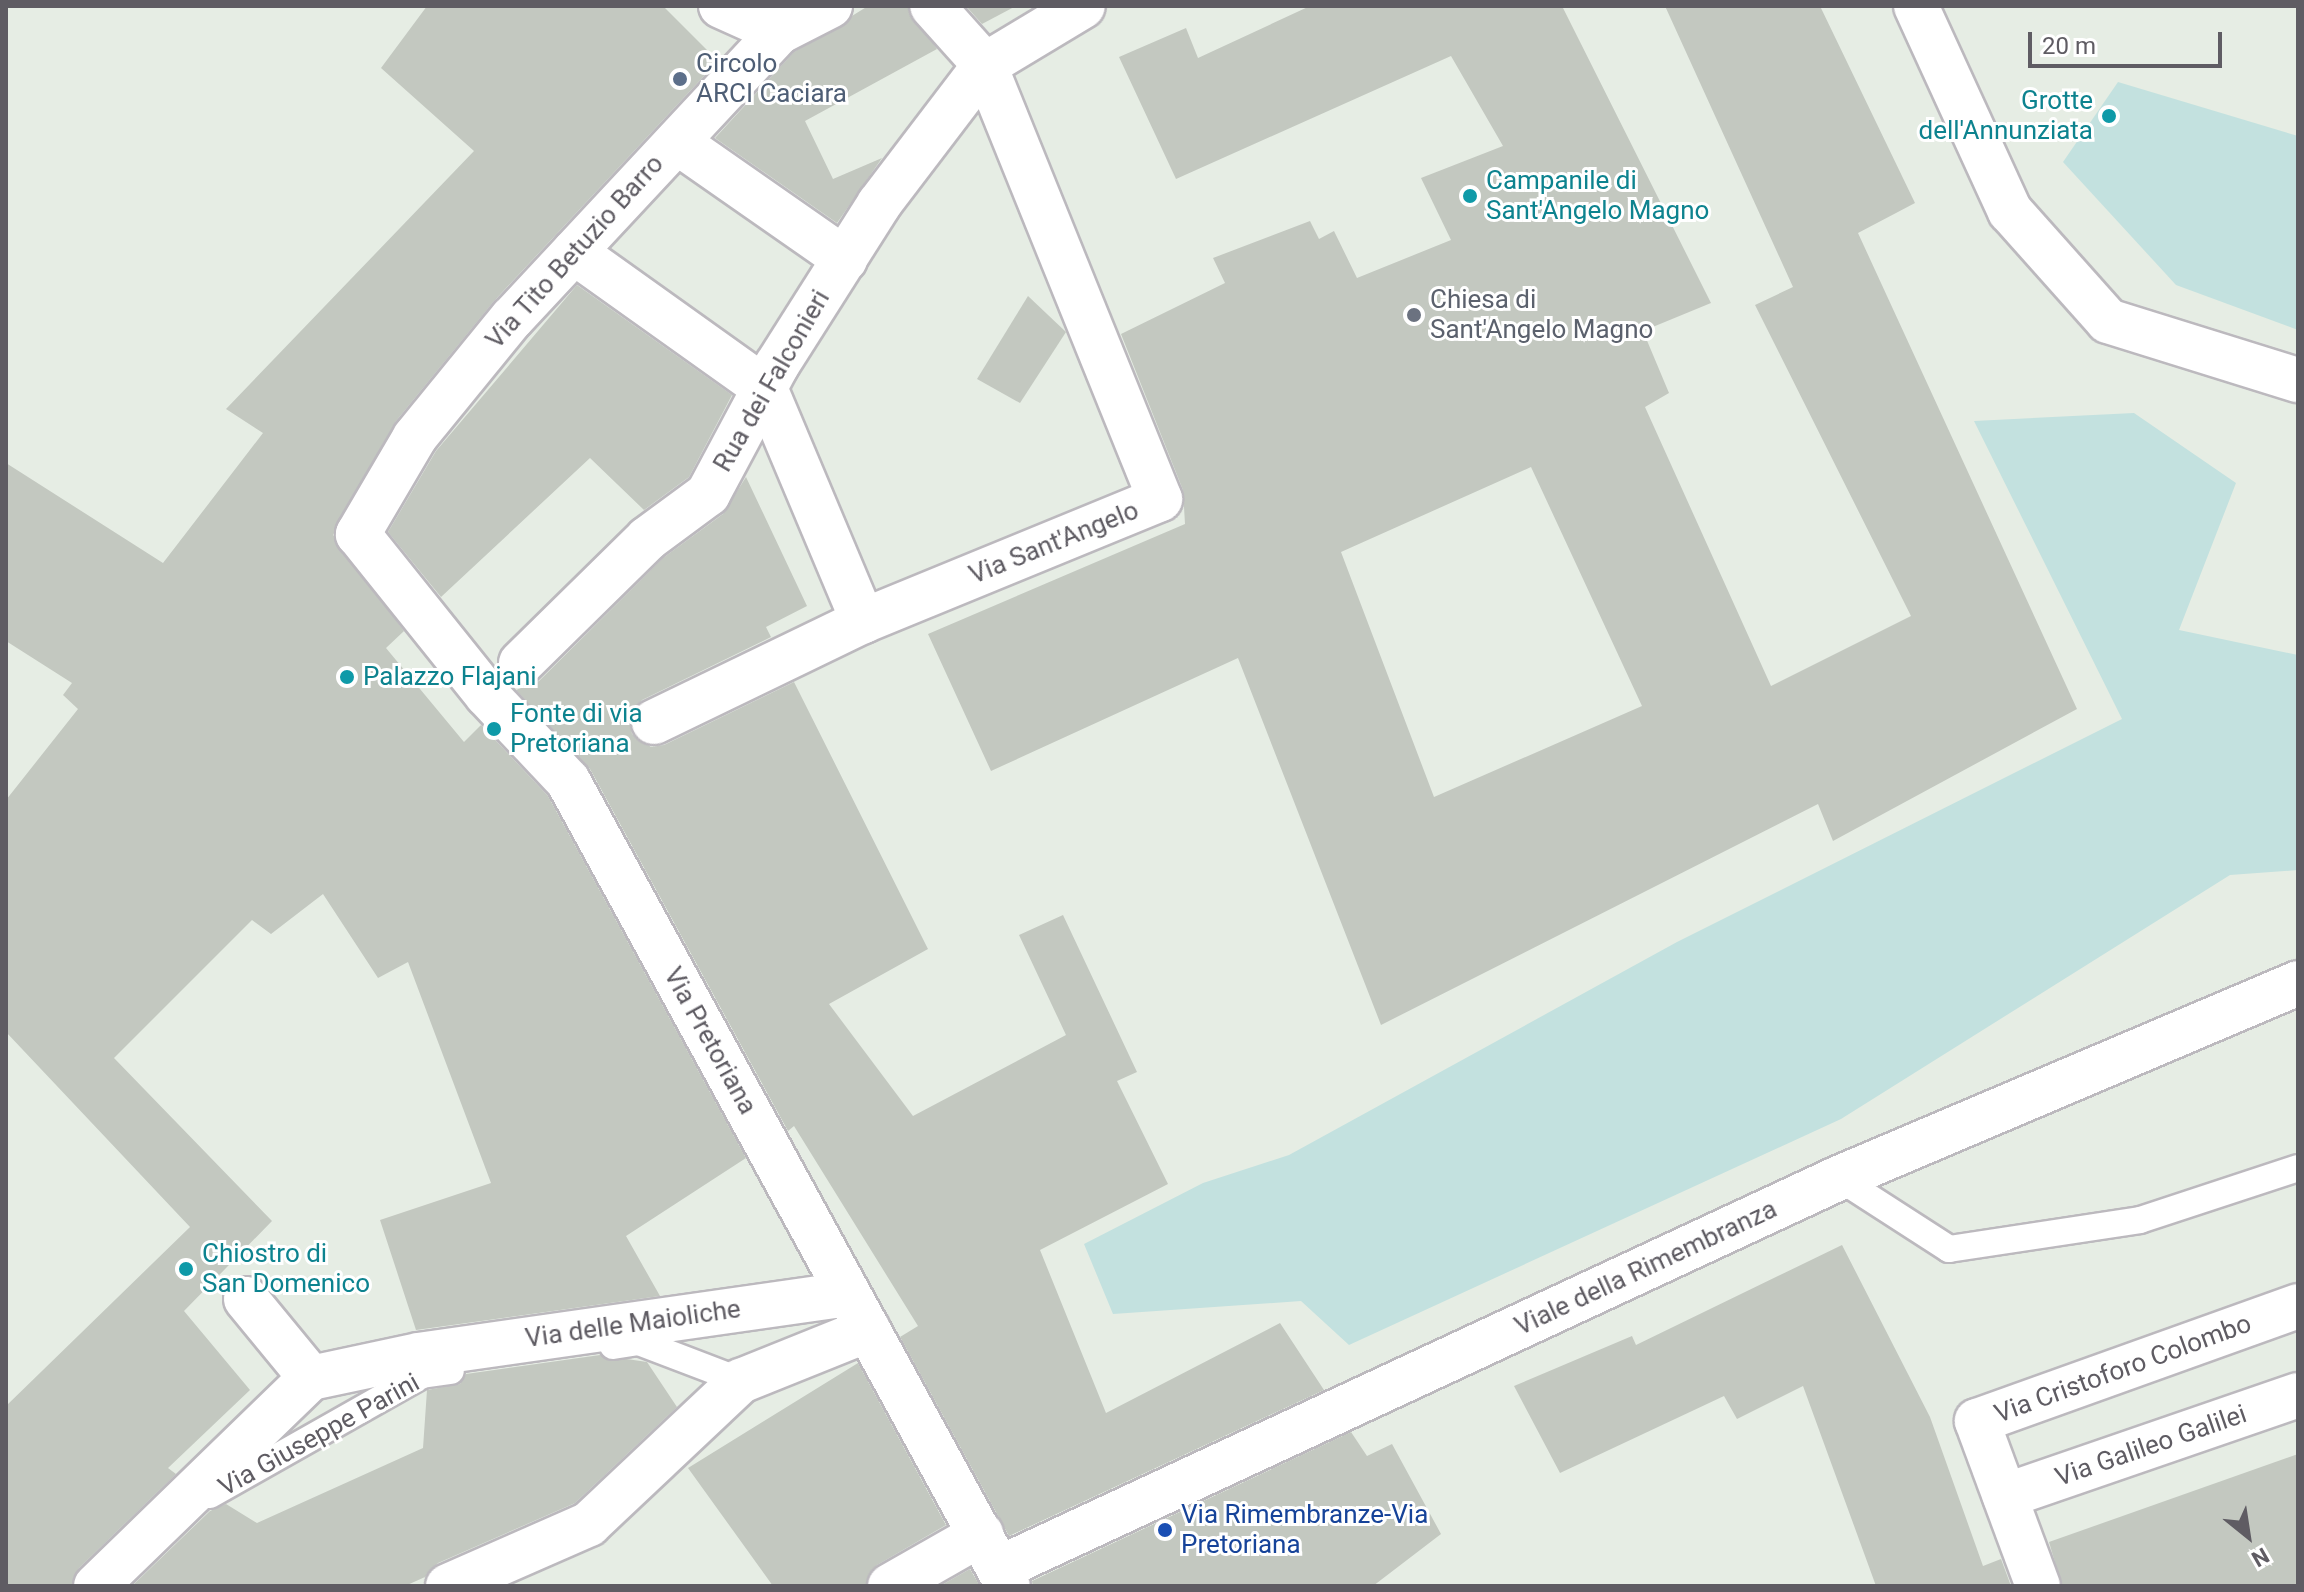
<!DOCTYPE html>
<html>
<head>
<meta charset="utf-8">
<style>
	body { margin:0 }
	#map { position:relative; width:2304px; height:1592px; overflow:hidden; background:#e6ede4; font-family:Roboto,sans-serif }
	div>[style] { position:absolute }
	.green>* { inset:0; background:#c3e1df }
	.building>* { inset:0; background:#c3c8c0 }
	.roads { filter:drop-shadow(2px 0 #bcb9be) drop-shadow(-2px 0 #bcb9be) drop-shadow(0 2px #bcb9be) drop-shadow(0 -2px #bcb9be) }
	.lane>* { height:26px; margin:-13px; padding:0 13px; transform-origin:13px; border-radius:13px; background:#fff }
	.street>* { height:44px; margin:-22px; padding:0 22px; transform-origin:22px; border-radius:22px; background:#fff }
	.secondary>* { height:44px; margin:-22px; padding:0 22px; transform-origin:22px; border-radius:22px; background:#fff }
	.dots>* { width:22px; height:22px; translate:-50% -50%; box-sizing:border-box; border:4px solid #fff; border-radius:50% }
	span { translate:-50% -50%; white-space:nowrap; text-align:center; line-height:1.15; -webkit-text-stroke:6px #fff; paint-order:stroke }
	.service-label { font-size:26px; color:#4e5e75 }
	.left { translate:0 -50%; text-align:left }
	.culture-label { font-size:26px; color:#0d838f }
	.right { translate:-100% -50%; text-align:right }
	.street-label { font-size:26px; color:#5f5c63 }
	.worship-label { font-size:26px; color:#5b616d }
	.transit-label { font-size:26px; color:#164399 }
	.frame { position:absolute; inset:0; border:8px solid #5f5c63; pointer-events:none }
	.north { position:absolute; left:2208px; top:1496px; width:80px; height:80px; -webkit-text-stroke:6px #fff; paint-order:stroke; rotate:150deg; font-size:22px; font-weight:700; line-height:32px; text-align:center; color:#5f5c63 }
	.north::after { content:''; display:block; margin:auto; width:28px; height:36px; background:#5f5c63; clip-path:polygon(50% 0,100% 100%,50% 72%,0 100%) }
	.scale { position:absolute; left:2028px; top:32px; width:194px; height:36px; box-sizing:border-box; border:4px solid #5f5c63; border-top:0; padding-left:10px; font-size:24px; line-height:28px; white-space:nowrap; color:#5f5c63; -webkit-text-stroke:6px #fff; paint-order:stroke }
</style>
</head>
<body>
<div id="map">
	<div class="green">
		<i style="clip-path:polygon(2118px 82px,2298px 136px,2298px 330px,2176px 285px,2063px 162px)"></i>
		<i style="clip-path:polygon(2134px 413px,2236px 483px,2179px 630px,2298px 655px,2298px 870px,2230px 875px,1841px 1119px,1349px 1345px,1301px 1301px,1113px 1314px,1084px 1244px,1203px 1183px,1289px 1155px,1677px 942px,2122px 719px,1974px 421px)"></i>
	</div>
	<div class="building">
		<i style="clip-path:polygon(427px 6px,663px 6px,718px 61px,494px 301px,396px 421px,333px 535px,404px 631px,386px 648px,464px 742px,481px 725px,548px 796px,746px 1158px,626px 1236px,660px 1296px,416px 1330px,380px 1220px,491px 1183px,408px 962px,378px 978px,323px 894px,271px 934px,252px 920px,114px 1058px,272px 1221px,184px 1311px,250px 1390px,168px 1468px,176px 1474px,79px 1568px,72px 1586px,6px 1586px,6px 1406px,190px 1227px,6px 1032px,6px 800px,78px 709px,63px 695px,72px 683px,6px 641px,6px 463px,163px 563px,263px 433px,226px 409px,474px 151px,381px 68px)"></i>
		<i style="clip-path:polygon(868px 6px,908px 6px,937px 49px,805px 121px,833px 179px,882px 158px,837px 223px,715px 138px,794px 52px)"></i>
		<i style="clip-path:polygon(966px 6px,1016px 6px,982px 24px)"></i>
		<i style="clip-path:polygon(evenodd,1310px 6px,1562px 6px,1711px 303px,1643px 331px,1669px 393px,1645px 407px,1771px 686px,1911px 616px,1755px 305px,1793px 287px,1665px 6px,1820px 6px,1915px 203px,1858px 233px,2077px 709px,1833px 841px,1818px 804px,1381px 1025px,1238px 658px,991px 771px,928px 634px,1185px 524px,1183px 490px,1121px 334px,1225px 283px,1213px 258px,1310px 221px,1319px 239px,1334px 231px,1357px 278px,1451px 240px,1421px 178px,1503px 146px,1451px 56px,1176px 179px,1119px 57px,1186px 28px,1198px 58px,1310px 6px,1531px 467px,1642px 706px,1434px 797px,1341px 552px,1531px 467px)"></i>
		<i style="clip-path:polygon(577px 285px,732px 395px,689px 477px,644px 510px,590px 458px,441px 597px,388px 532px,436px 451px)"></i>
		<i style="clip-path:polygon(1028px 296px,1066px 332px,1020px 403px,977px 379px)"></i>
		<i style="clip-path:polygon(746px 477px,807px 606px,766px 627px,771px 637px,642px 700px,629px 719px,632px 734px,651px 747px,664px 745px,794px 682px,928px 949px,829px 1004px,913px 1116px,1066px 1035px,1019px 935px,1063px 915px,1137px 1072px,1117px 1081px,1168px 1184px,1040px 1250px,1106px 1413px,1280px 1323px,1324px 1390px,1009px 1536px,900px 1337px,918px 1326px,794px 1126px,788px 1131px,590px 769px,516px 690px,539px 681px,663px 558px,723px 514px)"></i>
		<i style="clip-path:polygon(1842px 1245px,1930px 1417px,1983px 1566px,2001px 1559px,2011px 1586px,1876px 1586px,1803px 1386px,1737px 1419px,1724px 1396px,1560px 1473px,1514px 1386px,1632px 1336px,1636px 1345px)"></i>
		<i style="clip-path:polygon(600px 1355px,647px 1362px,677px 1407px,575px 1503px,438px 1563px,425px 1577px,405px 1586px,132px 1586px,210px 1511px,226px 1504px,257px 1523px,423px 1448px,427px 1390px,460px 1384px,466px 1374px)"></i>
		<i style="clip-path:polygon(858px 1363px,946px 1525px,877px 1565px,865px 1586px,773px 1586px,688px 1468px)"></i>
		<i style="clip-path:polygon(1351px 1432px,1367px 1456px,1392px 1444px,1441px 1534px,1373px 1586px,1033px 1586px,1032px 1581px)"></i>
		<i style="clip-path:polygon(2298px 1454px,2298px 1586px,2062px 1586px,2049px 1542px)"></i>
		<i style="clip-path:polygon(970px 1569px,980px 1586px,940px 1586px)"></i>
	</div>
	<div class="roads">
		<div class="lane">
			<i style="left:1839px;top:1178px;width:131px;rotate:32.8deg"></i>
			<i style="left:1949px;top:1249px;width:193px;rotate:-8.6deg"></i>
			<i style="left:2140px;top:1220px;width:166px;rotate:-18.2deg"></i>
			<i style="left:613px;top:1346px;width:26px;rotate:-9deg"></i>
			<i style="left:639px;top:1342px;width:109px;rotate:20.9deg"></i>
			<i style="left:210px;top:1495px;width:244px;rotate:-29.5deg"></i>
			<i style="left:422px;top:1375px;width:29px;rotate:-8deg"></i>
		</div>
		<div class="street">
			<i style="left:721px;top:6px;width:64px;rotate:24.1deg"></i>
			<i style="left:830px;top:6px;width:57px;rotate:153deg"></i>
			<i style="left:779px;top:32px;width:391px;rotate:133deg"></i>
			<i style="left:512px;top:318px;width:154px;rotate:129.2deg"></i>
			<i style="left:415px;top:437px;width:113px;rotate:120.4deg"></i>
			<i style="left:358px;top:534px;width:206px;rotate:51.3deg"></i>
			<i style="left:487px;top:695px;width:118px;rotate:46.7deg"></i>
			<i style="left:568px;top:781px;width:917px;rotate:61.34deg"></i>
			<i style="left:677px;top:142px;width:205px;rotate:34.9deg"></i>
			<i style="left:574px;top:252px;width:234px;rotate:35.5deg"></i>
			<i style="left:765px;top:388px;width:253px;rotate:67.2deg"></i>
			<i style="left:521px;top:663px;width:177px;rotate:-44.5deg"></i>
			<i style="left:647px;top:539px;width:76px;rotate:-36.4deg"></i>
			<i style="left:708px;top:494px;width:146px;rotate:-61.9deg"></i>
			<i style="left:777px;top:365px;width:191px;rotate:-57.6deg"></i>
			<i style="left:879px;top:204px;width:175px;rotate:-52.7deg"></i>
			<i style="left:985px;top:65px;width:114px;rotate:-31deg"></i>
			<i style="left:654px;top:722px;width:232px;rotate:-25.8deg"></i>
			<i style="left:863px;top:621px;width:321px;rotate:-22.3deg"></i>
			<i style="left:1160px;top:499px;width:468px;rotate:-112deg"></i>
			<i style="left:985px;top:65px;width:79px;rotate:-131.9deg"></i>
			<i style="left:246px;top:1299px;width:102px;rotate:50.6deg"></i>
			<i style="left:311px;top:1378px;width:110px;rotate:-12deg"></i>
			<i style="left:419px;top:1355px;width:433px;rotate:-8.1deg"></i>
			<i style="left:2005px;top:1496px;width:310px;rotate:-19deg"></i>
			<i style="left:1000px;top:1568px;width:925px;rotate:-24.93deg"></i>
			<i style="left:1839px;top:1178px;width:499px;rotate:-23deg"></i>
			<i style="left:96px;top:1586px;width:299px;rotate:-44.1deg"></i>
			<i style="left:448px;top:1586px;width:154px;rotate:-23.7deg"></i>
			<i style="left:589px;top:1524px;width:209px;rotate:-43.3deg"></i>
			<i style="left:741px;top:1381px;width:137px;rotate:-21.9deg"></i>
			<i style="left:890px;top:1586px;width:105px;rotate:-29.7deg"></i>
			<i style="left:2038px;top:1586px;width:176px;rotate:-110.3deg"></i>
			<i style="left:1977px;top:1421px;width:341px;rotate:-19.7deg"></i>
		</div>
		<div class="secondary">
			<i style="left:1916px;top:6px;width:226px;rotate:65.4deg"></i>
			<i style="left:2010px;top:211px;width:147px;rotate:48.3deg"></i>
			<i style="left:2108px;top:321px;width:199px;rotate:17.3deg"></i>
		</div>
	</div>
	<div class="dots">
		<i style="left:680px;top:79px;background:#5c6f8a"></i>
		<i style="left:2109px;top:116px;background:#0f9aa8"></i>
		<i style="left:1470px;top:196px;background:#0f9aa8"></i>
		<i style="left:1414px;top:315px;background:#6b7280"></i>
		<i style="left:347px;top:677px;background:#0f9aa8"></i>
		<i style="left:494px;top:729px;background:#0f9aa8"></i>
		<i style="left:186px;top:1269px;background:#0f9aa8"></i>
		<i style="left:1165px;top:1530px;background:#1a4fb4"></i>
	</div>
	<div class="service-label">
		<span class="left" style="left:696px;top:79px">Circolo<br>ARCI Caciara</span>
	</div>
	<div class="culture-label">
		<span class="right" style="left:2093px;top:116px">Grotte<br>dell'Annunziata</span>
		<span class="left" style="left:1486px;top:196px">Campanile di<br>Sant'Angelo Magno</span>
		<span class="left" style="left:363px;top:677px">Palazzo Flajani</span>
		<span class="left" style="left:510px;top:729px">Fonte di via<br>Pretoriana</span>
		<span class="left" style="left:202px;top:1269px">Chiostro di<br>San Domenico</span>
	</div>
	<div class="street-label">
		<span style="left:575px;top:252px;rotate:-48deg">Via Tito Betuzio Barro</span>
		<span style="left:772px;top:381px;rotate:-60deg">Rua dei Falconieri</span>
		<span style="left:1054px;top:543px;rotate:-22deg">Via Sant'Angelo</span>
		<span style="left:710px;top:1041px;rotate:61deg">Via Pretoriana</span>
		<span style="left:1646px;top:1268px;rotate:-25deg">Viale della Rimembranza</span>
		<span style="left:633px;top:1324px;rotate:-8deg">Via delle Maioliche</span>
		<span style="left:2123px;top:1369px;rotate:-20deg">Via Cristoforo Colombo</span>
		<span style="left:319px;top:1435px;rotate:-29deg">Via Giuseppe Parini</span>
		<span style="left:2151px;top:1446px;rotate:-19deg">Via Galileo Galilei</span>
	</div>
	<div class="worship-label">
		<span class="left" style="left:1430px;top:315px">Chiesa di<br>Sant'Angelo Magno</span>
	</div>
	<div class="transit-label">
		<span class="left" style="left:1181px;top:1530px">Via Rimembranze-Via<br>Pretoriana</span>
	</div>
	<div class="frame"></div>
	<div class="north">N</div>
	<div class="scale">20 m</div>
</div>
</body>
</html>
